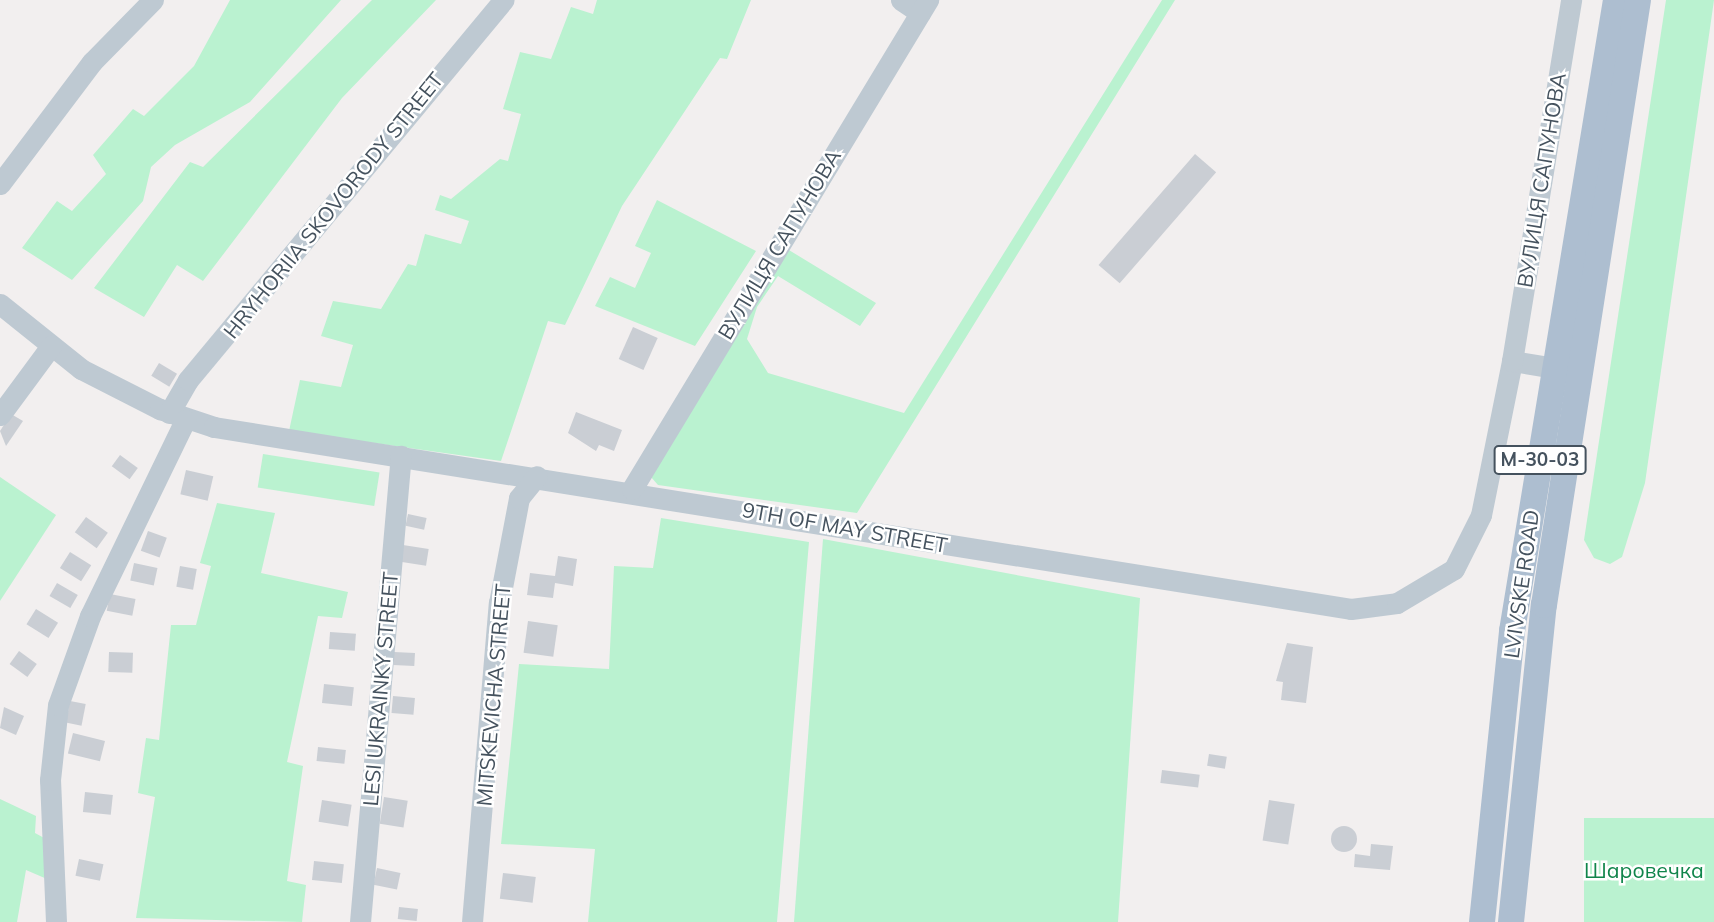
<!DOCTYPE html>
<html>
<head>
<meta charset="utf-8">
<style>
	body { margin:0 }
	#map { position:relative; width:1714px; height:922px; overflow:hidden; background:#f2efef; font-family:Mulish,sans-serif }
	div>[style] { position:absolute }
	.green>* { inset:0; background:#baf2d0; transform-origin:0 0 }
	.building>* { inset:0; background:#caced4; transform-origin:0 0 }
	.round { border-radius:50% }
	.minor>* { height:21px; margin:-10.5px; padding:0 10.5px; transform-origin:10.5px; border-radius:10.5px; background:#bec9d2 }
	.major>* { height:26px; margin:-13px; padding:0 13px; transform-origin:13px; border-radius:13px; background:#adbed0 }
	span { translate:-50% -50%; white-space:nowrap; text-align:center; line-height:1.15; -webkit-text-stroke:5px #fff; paint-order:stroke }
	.shield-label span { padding:2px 5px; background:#fff; border:2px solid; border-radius:5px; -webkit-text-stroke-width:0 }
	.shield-label { font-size:19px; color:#45525e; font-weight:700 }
	.street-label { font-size:21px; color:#45525e }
	.park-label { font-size:21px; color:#10854b }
</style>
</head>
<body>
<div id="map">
	<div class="green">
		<i style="clip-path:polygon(230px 0,341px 0,250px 102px,175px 145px,151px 167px,143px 201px,72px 280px,22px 248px,57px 201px,72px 211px,106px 174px,93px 155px,133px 109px,144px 116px,194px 66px)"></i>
		<i style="clip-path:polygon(372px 0,436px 0,342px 98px,203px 281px,177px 265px,144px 317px,94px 288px,190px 162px,203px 167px)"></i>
		<i style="clip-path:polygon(597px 0,751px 0,727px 59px,720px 58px,622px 206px,565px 325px,548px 321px,501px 461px,289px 431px,300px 380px,341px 387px,353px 345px,321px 336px,333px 301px,381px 309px,408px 264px,416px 266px,425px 234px,461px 244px,469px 221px,435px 210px,440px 195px,451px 199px,500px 159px,508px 161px,521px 114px,503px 109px,520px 52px,551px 59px,571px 7px,593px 14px)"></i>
		<i style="clip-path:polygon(1162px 0,1175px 0,857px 513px,658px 485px,644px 469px,779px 244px,876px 303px,860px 326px,778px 276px,757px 307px,747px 339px,768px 373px,904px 413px)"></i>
		<i style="clip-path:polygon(1666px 0,1714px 0,1645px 483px,1622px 557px,1610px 564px,1594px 558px,1584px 540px)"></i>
		<i style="clip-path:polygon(657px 200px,756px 251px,695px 346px,595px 306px,610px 277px,635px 288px,651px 253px,635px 246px)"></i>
		<i style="left:263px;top:454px;width:118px;height:34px;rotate:9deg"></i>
		<i style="clip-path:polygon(0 477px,56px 515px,0 601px)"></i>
		<i style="clip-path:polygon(217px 503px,275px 513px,261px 573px,348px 592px,342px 618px,318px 616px,287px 762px,303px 766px,287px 881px,306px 885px,302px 922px,136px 918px,155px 797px,138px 793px,146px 738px,159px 740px,171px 625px,196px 625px,211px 566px,200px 563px)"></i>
		<i style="clip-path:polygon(661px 518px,809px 542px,777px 922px,588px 922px,595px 849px,501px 844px,519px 664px,609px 669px,614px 566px,653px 568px)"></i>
		<i style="clip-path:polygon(823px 539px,1140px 598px,1118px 922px,794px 922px)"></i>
		<i style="clip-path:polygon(0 799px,36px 816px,35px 833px,46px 839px,47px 879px,26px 870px,17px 922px,0 922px)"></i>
		<i style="left:1584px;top:818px;width:130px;height:104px"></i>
	</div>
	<div class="building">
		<i style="left:1195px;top:154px;width:28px;height:147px;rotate:41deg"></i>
		<i style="left:633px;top:327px;width:27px;height:35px;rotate:24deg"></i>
		<i style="left:159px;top:363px;width:21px;height:15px;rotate:31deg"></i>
		<i style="clip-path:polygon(576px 412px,622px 430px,614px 451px,599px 445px,596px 451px,568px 433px)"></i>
		<i style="clip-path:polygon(11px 414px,23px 421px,6px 446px,0 431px)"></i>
		<i style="left:120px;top:455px;width:22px;height:14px;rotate:36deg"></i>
		<i style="left:186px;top:470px;width:28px;height:25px;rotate:13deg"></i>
		<i style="left:408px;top:514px;width:19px;height:12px;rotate:12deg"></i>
		<i style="left:86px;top:517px;width:27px;height:19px;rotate:36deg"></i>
		<i style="left:148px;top:531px;width:20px;height:21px;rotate:20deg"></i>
		<i style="left:403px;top:545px;width:26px;height:17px;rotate:9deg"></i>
		<i style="left:70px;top:552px;width:25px;height:19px;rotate:32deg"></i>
		<i style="clip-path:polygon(558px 556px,577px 559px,573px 586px,555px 583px,553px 598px,527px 595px,530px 573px,555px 576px)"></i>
		<i style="left:134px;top:563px;width:24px;height:18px;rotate:12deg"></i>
		<i style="left:180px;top:566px;width:17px;height:21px;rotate:10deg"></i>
		<i style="left:57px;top:583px;width:24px;height:15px;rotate:30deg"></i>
		<i style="left:110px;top:594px;width:26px;height:17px;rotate:11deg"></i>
		<i style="left:36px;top:609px;width:26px;height:18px;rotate:32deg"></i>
		<i style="left:528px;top:621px;width:30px;height:32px;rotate:8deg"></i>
		<i style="left:330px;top:632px;width:26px;height:17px;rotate:4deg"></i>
		<i style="clip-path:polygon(1287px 643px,1313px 647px,1306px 703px,1281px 700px,1283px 682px,1276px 681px)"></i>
		<i style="left:19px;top:651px;width:22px;height:16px;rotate:36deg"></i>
		<i style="left:109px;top:652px;width:24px;height:20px;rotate:2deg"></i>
		<i style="left:394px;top:652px;width:21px;height:13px;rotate:3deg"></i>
		<i style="left:324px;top:684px;width:30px;height:19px;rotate:6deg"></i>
		<i style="left:393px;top:696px;width:22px;height:17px;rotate:5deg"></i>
		<i style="left:70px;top:701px;width:16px;height:22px;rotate:11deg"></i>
		<i style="clip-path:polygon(4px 707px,24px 716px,16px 735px,0 728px)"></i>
		<i style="left:73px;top:733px;width:33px;height:21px;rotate:14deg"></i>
		<i style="left:318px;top:747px;width:28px;height:14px;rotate:6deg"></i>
		<i style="left:1209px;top:754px;width:18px;height:12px;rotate:9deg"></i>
		<i style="left:1162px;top:770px;width:38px;height:13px;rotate:7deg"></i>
		<i style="left:85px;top:792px;width:28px;height:20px;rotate:6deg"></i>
		<i style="left:384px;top:797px;width:24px;height:27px;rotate:9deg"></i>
		<i style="left:322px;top:800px;width:30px;height:22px;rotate:9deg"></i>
		<i style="left:1269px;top:800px;width:26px;height:41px;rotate:9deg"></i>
		<i class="round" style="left:1331px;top:826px;width:26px;height:26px"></i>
		<i style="clip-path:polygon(1371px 844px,1393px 846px,1390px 870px,1354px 867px,1355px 854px,1370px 856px)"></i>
		<i style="left:79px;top:859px;width:25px;height:17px;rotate:12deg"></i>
		<i style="left:314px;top:861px;width:30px;height:19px;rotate:6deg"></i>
		<i style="left:377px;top:868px;width:24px;height:17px;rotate:12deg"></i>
		<i style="left:503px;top:873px;width:33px;height:26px;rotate:7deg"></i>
		<i style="left:399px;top:907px;width:19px;height:12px;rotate:6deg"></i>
	</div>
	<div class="minor">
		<i style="left:901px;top:0;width:23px;rotate:34deg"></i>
		<i style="left:0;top:184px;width:153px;rotate:-53deg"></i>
		<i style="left:92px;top:62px;width:87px;rotate:-45.5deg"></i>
		<i style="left:0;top:304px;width:104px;rotate:38.7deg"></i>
		<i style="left:81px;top:369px;width:89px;rotate:26.9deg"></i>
		<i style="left:160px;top:409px;width:57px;rotate:18.4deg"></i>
		<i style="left:214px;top:427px;width:1151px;rotate:9.09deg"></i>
		<i style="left:1351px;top:609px;width:46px;rotate:-7.4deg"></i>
		<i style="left:1397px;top:603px;width:66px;rotate:-30.8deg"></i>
		<i style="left:1454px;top:569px;width:60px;rotate:-63.4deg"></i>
		<i style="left:1481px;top:515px;width:157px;rotate:-78.6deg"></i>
		<i style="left:1512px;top:361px;width:44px;rotate:9.2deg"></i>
		<i style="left:1512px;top:361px;width:366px;rotate:-80.7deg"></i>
		<i style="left:169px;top:413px;width:38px;rotate:-60deg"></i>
		<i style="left:188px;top:380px;width:494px;rotate:-50.3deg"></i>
		<i style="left:0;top:415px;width:86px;rotate:-53.5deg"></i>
		<i style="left:632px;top:489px;width:572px;rotate:-58.81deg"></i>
		<i style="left:56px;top:922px;width:142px;rotate:-92.4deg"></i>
		<i style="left:50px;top:780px;width:75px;rotate:-83.9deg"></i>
		<i style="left:58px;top:705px;width:95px;rotate:-70.2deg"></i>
		<i style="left:90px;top:616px;width:218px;rotate:-64.1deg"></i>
		<i style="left:360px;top:922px;width:468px;rotate:-85deg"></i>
		<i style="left:472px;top:922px;width:320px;rotate:-85.2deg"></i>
		<i style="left:499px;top:603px;width:107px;rotate:-79.2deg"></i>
		<i style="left:519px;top:498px;width:28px;rotate:-51deg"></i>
	</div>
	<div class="major">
		<i style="left:1482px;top:922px;width:293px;rotate:-84.1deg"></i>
		<i style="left:1512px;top:631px;width:640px;rotate:-80.64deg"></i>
		<i style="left:1511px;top:922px;width:319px;rotate:-84.1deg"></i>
		<i style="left:1544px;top:605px;width:612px;rotate:-81.17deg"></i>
	</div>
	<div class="shield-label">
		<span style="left:1540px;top:460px">М-30-03</span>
	</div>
	<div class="street-label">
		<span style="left:1541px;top:180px;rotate:-81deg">ВУЛИЦЯ САПУНОВА</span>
		<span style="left:333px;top:205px;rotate:-51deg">HRYHORIIA SKOVORODY STREET</span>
		<span style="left:779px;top:244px;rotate:-59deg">ВУЛИЦЯ САПУНОВА</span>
		<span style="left:845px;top:527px;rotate:10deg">9TH OF MAY STREET</span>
		<span style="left:1521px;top:584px;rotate:-82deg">LVIVSKE ROAD</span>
		<span style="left:380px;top:689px;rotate:-85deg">LESI UKRAINKY STREET</span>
		<span style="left:493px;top:695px;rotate:-85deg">MITSKEVICHA STREET</span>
	</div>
	<div class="park-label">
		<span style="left:1644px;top:870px">Шаровечка</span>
	</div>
</div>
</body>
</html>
